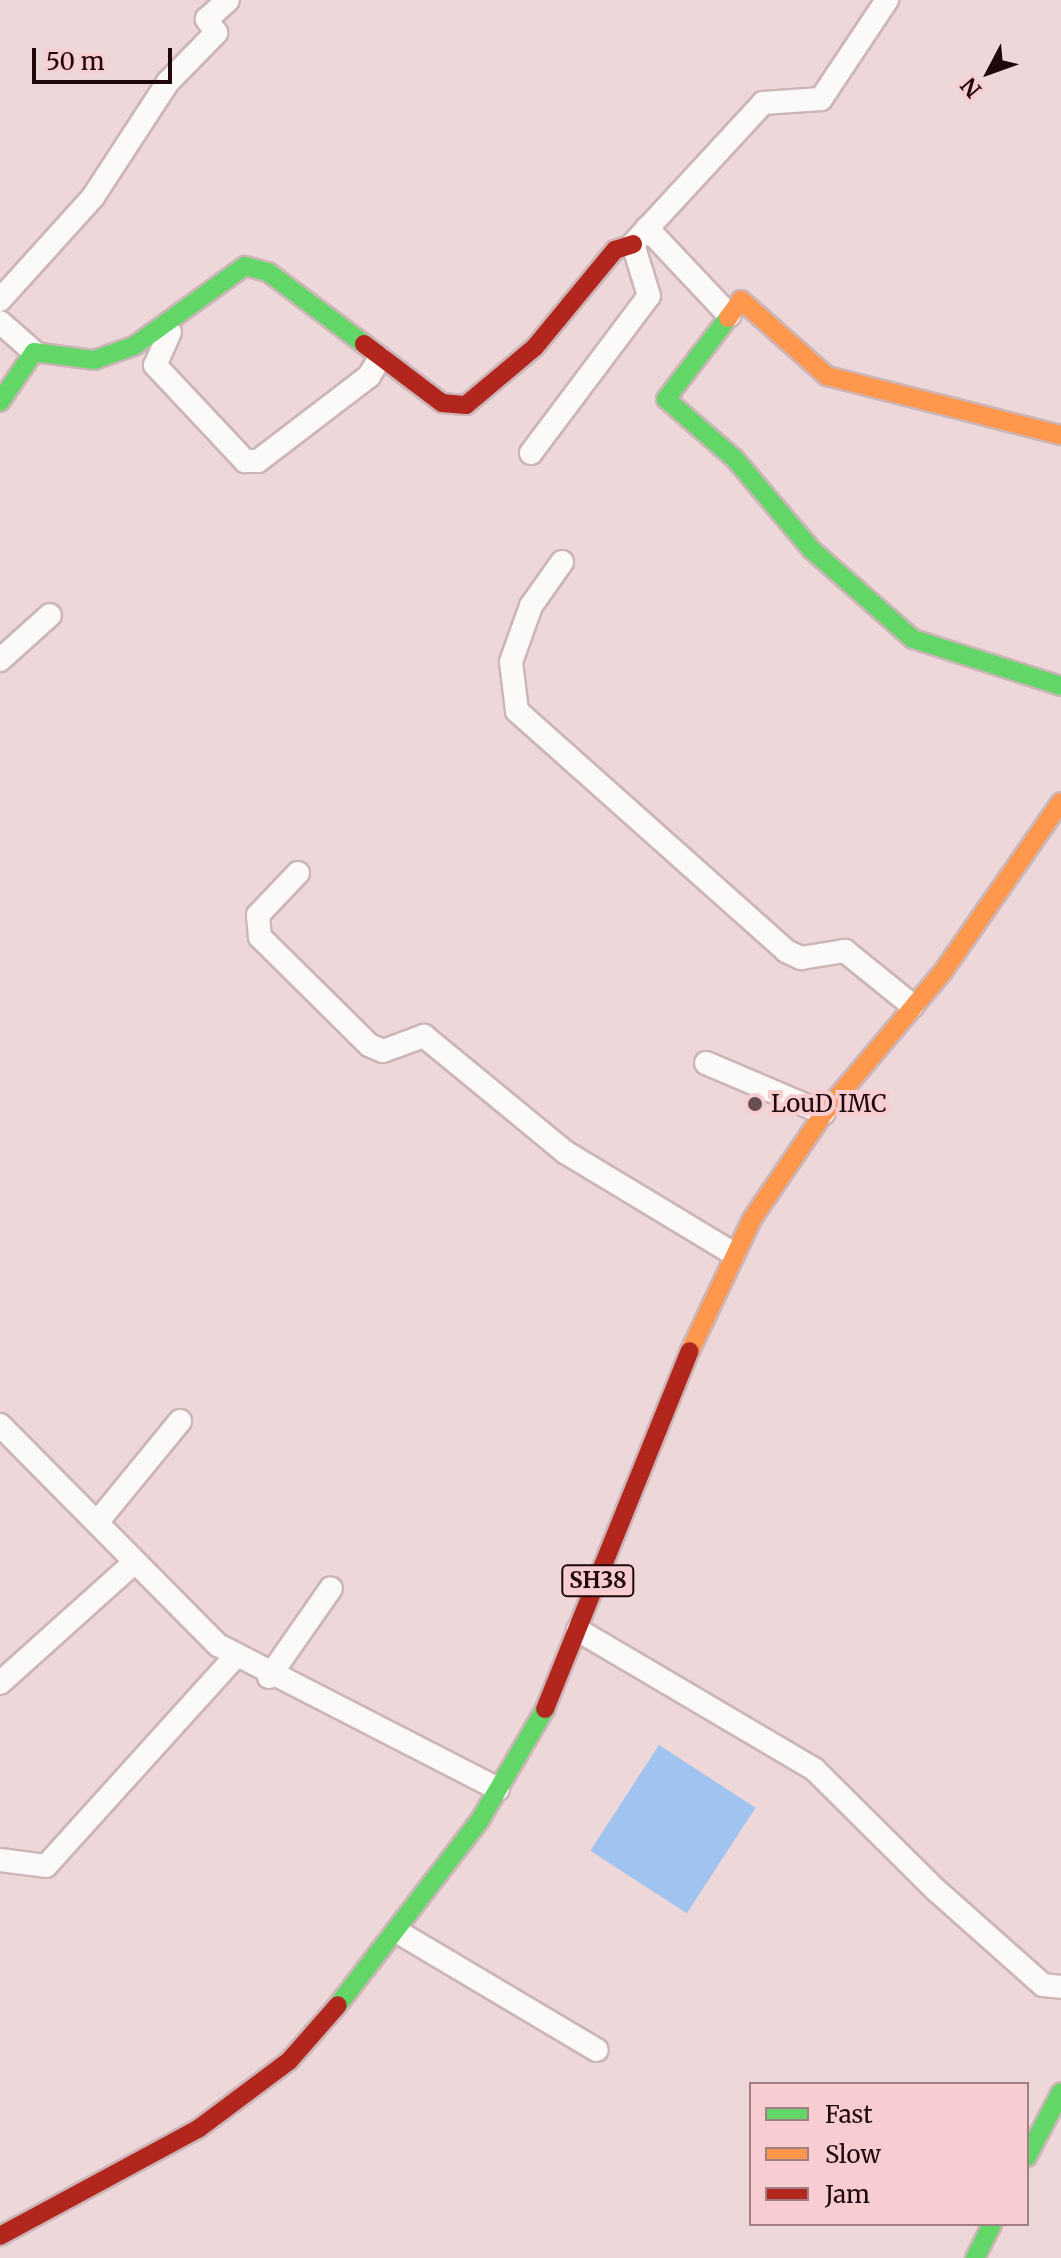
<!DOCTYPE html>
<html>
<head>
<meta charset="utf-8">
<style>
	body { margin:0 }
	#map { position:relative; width:1061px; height:2258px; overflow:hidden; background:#edd7d9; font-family:Merriweather,serif }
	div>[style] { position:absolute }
	.water>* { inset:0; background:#a1c3f0; transform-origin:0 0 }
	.roads { filter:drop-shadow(2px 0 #ccb5b7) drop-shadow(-2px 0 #ccb5b7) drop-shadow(0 2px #ccb5b7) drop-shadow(0 -2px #ccb5b7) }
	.street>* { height:22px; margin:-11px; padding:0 11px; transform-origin:11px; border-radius:11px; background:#fcf9f9 }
	.fast>* { height:18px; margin:-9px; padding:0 9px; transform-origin:9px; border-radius:9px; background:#63d668 }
	.slow>* { height:18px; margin:-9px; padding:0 9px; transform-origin:9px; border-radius:9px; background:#ff974d }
	.jam>* { height:18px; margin:-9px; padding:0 9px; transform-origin:9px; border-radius:9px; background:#b3261e }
	.dots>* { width:22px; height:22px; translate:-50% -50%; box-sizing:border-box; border:4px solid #f7cdd1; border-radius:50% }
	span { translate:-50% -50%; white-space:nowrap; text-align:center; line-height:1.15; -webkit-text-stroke:8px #f7cdd1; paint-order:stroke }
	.shield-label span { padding:2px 6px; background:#f7cdd1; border:2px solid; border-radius:6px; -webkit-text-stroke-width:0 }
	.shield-label { font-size:22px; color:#1f080c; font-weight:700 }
	.poi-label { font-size:24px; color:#1f080c }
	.left { translate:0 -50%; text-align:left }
	.legend { position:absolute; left:749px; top:2082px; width:280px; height:144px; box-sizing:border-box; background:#f7cdd1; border:2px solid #a17e82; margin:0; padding:10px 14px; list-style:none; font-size:24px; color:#1f080c }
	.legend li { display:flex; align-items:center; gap:16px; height:40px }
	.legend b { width:40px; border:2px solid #a17e82 }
	.north { position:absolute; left:949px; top:32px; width:80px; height:80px; -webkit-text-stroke:6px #f7cdd1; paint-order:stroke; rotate:229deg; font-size:22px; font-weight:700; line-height:32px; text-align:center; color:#1f080c }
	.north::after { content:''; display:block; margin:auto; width:28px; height:36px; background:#1f080c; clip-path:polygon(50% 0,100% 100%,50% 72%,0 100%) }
	.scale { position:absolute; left:32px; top:48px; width:140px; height:36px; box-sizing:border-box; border:4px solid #1f080c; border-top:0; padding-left:10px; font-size:24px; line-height:28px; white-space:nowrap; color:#1f080c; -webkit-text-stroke:6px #f7cdd1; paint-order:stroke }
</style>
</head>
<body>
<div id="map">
	<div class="water">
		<i style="left:659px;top:1745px;width:115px;height:126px;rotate:33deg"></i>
	</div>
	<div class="roads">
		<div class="street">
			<i style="left:647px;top:228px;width:120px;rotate:46.7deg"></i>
			<i style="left:0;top:300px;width:139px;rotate:-47.9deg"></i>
			<i style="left:93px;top:197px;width:137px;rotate:-56.9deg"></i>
			<i style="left:168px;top:82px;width:69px;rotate:-45.6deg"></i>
			<i style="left:216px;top:33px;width:17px;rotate:-123deg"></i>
			<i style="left:207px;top:19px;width:28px;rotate:-42deg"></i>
			<i style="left:0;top:322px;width:45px;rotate:41.4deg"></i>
			<i style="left:170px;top:332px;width:36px;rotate:114deg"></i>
			<i style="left:155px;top:365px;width:132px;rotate:46.8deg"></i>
			<i style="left:245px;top:461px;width:13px"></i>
			<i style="left:258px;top:461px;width:140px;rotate:-37.4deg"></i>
			<i style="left:369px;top:376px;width:21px;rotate:-59deg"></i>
			<i style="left:531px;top:453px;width:196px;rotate:-53.1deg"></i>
			<i style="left:649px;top:296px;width:54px;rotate:-107.1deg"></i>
			<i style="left:633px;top:244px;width:192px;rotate:-47.3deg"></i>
			<i style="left:763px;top:103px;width:58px;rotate:-3.9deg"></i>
			<i style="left:821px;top:99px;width:119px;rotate:-56.3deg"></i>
			<i style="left:562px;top:562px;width:54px;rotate:125.2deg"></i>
			<i style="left:531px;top:606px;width:59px;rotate:109.7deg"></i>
			<i style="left:511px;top:662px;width:49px;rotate:83deg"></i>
			<i style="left:517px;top:711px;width:361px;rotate:41.7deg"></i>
			<i style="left:786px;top:951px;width:17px;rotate:25deg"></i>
			<i style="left:801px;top:958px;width:45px;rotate:-9deg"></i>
			<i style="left:845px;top:951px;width:87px;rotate:39deg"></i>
			<i style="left:0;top:660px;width:67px;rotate:-42deg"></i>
			<i style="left:298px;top:873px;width:58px;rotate:133.6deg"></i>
			<i style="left:258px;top:915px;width:22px;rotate:85deg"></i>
			<i style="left:260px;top:937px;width:153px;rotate:44.7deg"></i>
			<i style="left:369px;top:1045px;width:15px;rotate:23deg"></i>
			<i style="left:383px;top:1051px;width:44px;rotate:-20.1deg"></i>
			<i style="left:424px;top:1036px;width:183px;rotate:39.4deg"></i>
			<i style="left:565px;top:1152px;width:197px;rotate:31.1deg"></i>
			<i style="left:706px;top:1063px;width:128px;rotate:23deg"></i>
			<i style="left:0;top:1425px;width:310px;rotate:45.3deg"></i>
			<i style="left:218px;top:1645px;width:315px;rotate:27.2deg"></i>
			<i style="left:99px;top:1520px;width:128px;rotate:-50.7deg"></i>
			<i style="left:578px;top:1630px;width:274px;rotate:30.5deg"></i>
			<i style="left:814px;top:1769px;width:172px;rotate:44.8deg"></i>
			<i style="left:936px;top:1890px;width:143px;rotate:41.6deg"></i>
			<i style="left:1043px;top:1985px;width:18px;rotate:6deg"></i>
			<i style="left:269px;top:1677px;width:108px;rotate:-55.1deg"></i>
			<i style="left:0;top:1683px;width:181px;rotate:-41.9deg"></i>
			<i style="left:0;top:1860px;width:46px;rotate:7.4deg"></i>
			<i style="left:46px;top:1866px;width:283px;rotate:-47.9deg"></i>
			<i style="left:398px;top:1932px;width:231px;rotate:30.7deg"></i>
		</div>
		<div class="fast">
			<i style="left:728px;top:318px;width:102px;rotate:127.4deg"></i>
			<i style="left:666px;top:399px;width:91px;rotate:41deg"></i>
			<i style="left:735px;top:459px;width:119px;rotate:49.8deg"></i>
			<i style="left:812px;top:550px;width:135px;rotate:41.4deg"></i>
			<i style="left:913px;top:639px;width:155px;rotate:17.6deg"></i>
			<i style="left:0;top:402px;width:60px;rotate:-55.8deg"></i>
			<i style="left:34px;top:352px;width:61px;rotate:7.6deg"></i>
			<i style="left:94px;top:360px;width:42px;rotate:-19.3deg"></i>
			<i style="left:134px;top:346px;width:137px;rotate:-35.8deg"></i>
			<i style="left:245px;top:266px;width:24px;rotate:15deg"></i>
			<i style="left:268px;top:272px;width:120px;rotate:36.9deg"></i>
			<i style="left:338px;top:2005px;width:233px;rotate:-52.5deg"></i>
			<i style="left:480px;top:1820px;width:129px;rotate:-59.6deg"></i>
			<i style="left:1027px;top:2157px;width:73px;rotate:-62.4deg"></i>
			<i style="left:975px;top:2258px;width:38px;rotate:-63deg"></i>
		</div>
		<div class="slow">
			<i style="left:728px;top:318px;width:22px;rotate:-54deg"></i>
			<i style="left:741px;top:300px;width:115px;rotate:41.5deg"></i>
			<i style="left:827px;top:376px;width:241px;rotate:14.2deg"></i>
			<i style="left:690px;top:1351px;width:146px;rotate:-64.8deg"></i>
			<i style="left:752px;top:1219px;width:128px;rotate:-55.8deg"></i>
			<i style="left:824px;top:1113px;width:183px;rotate:-49.9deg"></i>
			<i style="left:942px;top:973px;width:208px;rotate:-55.2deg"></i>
		</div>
		<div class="jam">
			<i style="left:364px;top:344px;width:98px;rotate:37.1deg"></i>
			<i style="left:442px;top:403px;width:24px;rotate:5deg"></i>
			<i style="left:466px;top:405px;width:90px;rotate:-40deg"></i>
			<i style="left:535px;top:347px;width:126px;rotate:-50.5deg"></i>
			<i style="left:615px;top:250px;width:19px;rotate:-18deg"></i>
			<i style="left:545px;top:1709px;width:386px;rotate:-68deg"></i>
			<i style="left:0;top:2236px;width:225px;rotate:-28.4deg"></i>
			<i style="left:198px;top:2129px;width:114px;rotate:-36.8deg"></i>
			<i style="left:289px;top:2061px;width:74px;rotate:-48.8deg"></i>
		</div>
	</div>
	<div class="dots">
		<i style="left:755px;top:1104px;background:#675054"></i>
	</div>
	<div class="shield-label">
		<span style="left:598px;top:1581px">SH38</span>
	</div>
	<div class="poi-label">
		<span class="left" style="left:771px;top:1104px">LouD IMC</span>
	</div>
	<ul class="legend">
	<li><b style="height:10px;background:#63d668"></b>Fast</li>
	<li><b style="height:10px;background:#ff974d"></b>Slow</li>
	<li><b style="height:10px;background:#b3261e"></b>Jam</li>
	</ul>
	<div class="north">N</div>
	<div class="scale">50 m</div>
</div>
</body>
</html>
